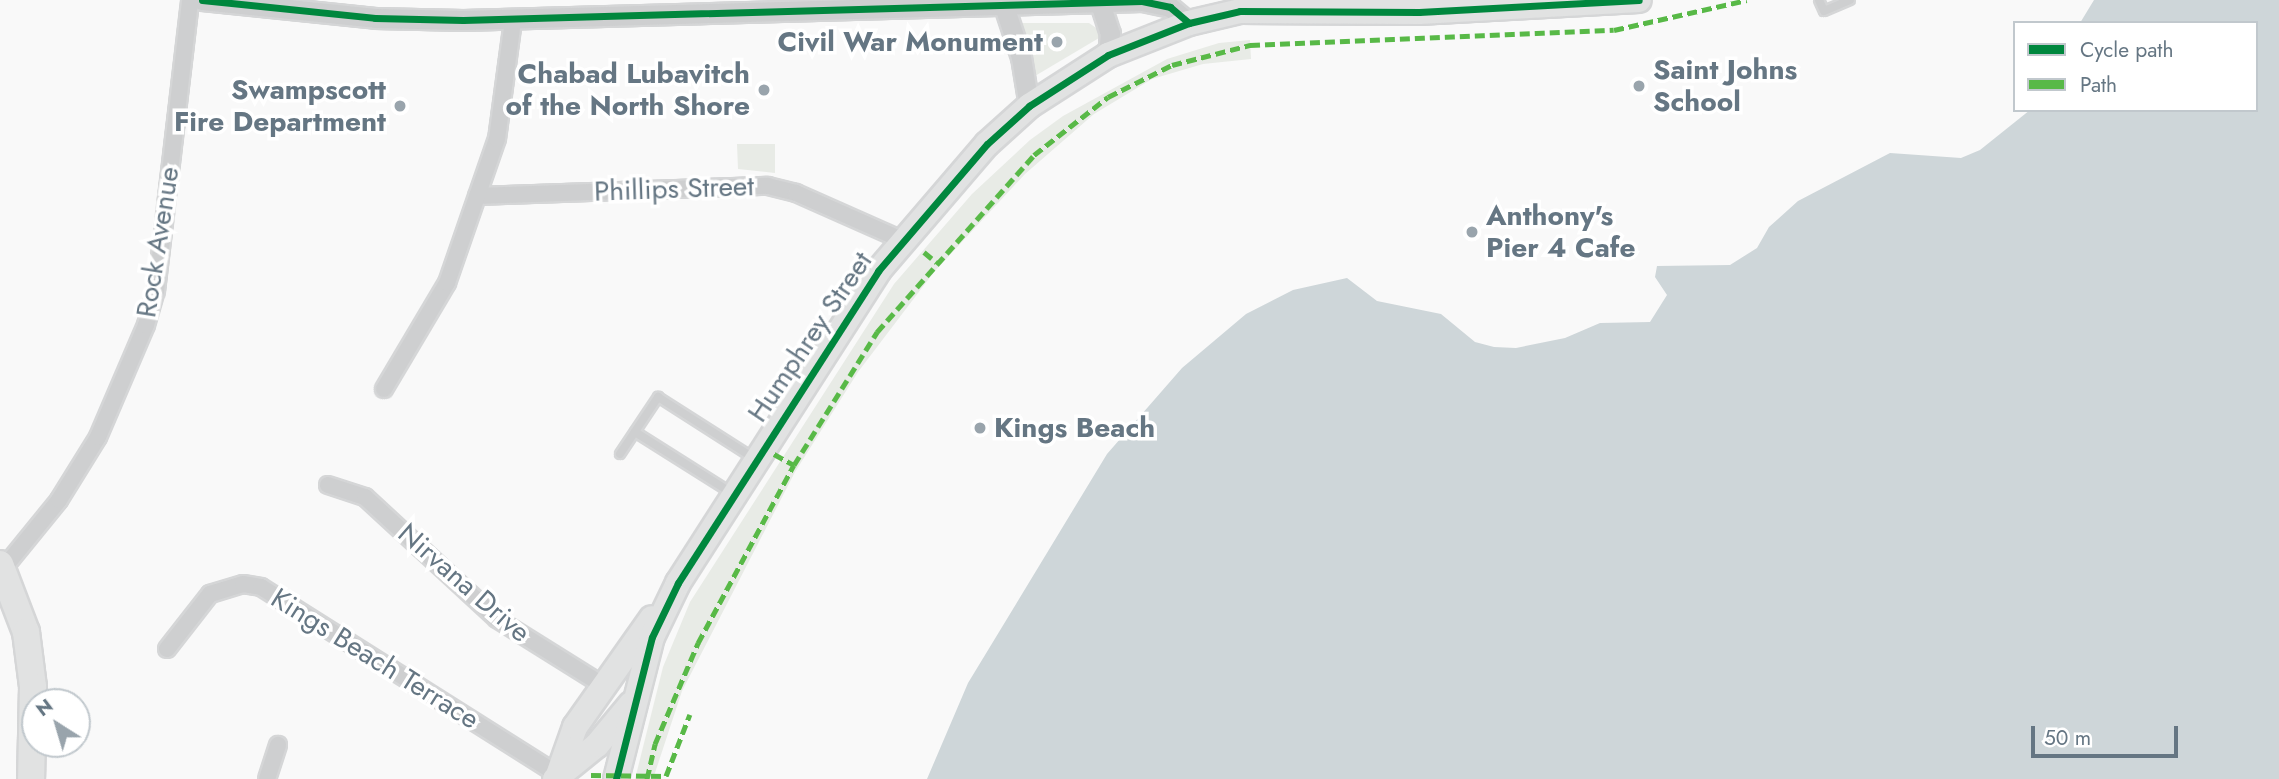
<!DOCTYPE html>
<html>
<head>
<meta charset="utf-8">
<style>
	body { margin:0 }
	#map { position:relative; width:2279px; height:779px; overflow:hidden; background:#f9f9f9; font-family:Jost,sans-serif }
	div>[style] { position:absolute }
	.green>* { inset:0; background:#e8ebe6 }
	.water>* { inset:0; background:#ced6d9 }
	.roads { filter:drop-shadow(2px 0 #d5d6d7) drop-shadow(-2px 0 #d5d6d7) drop-shadow(0 2px #d5d6d7) drop-shadow(0 -2px #d5d6d7) }
	.service>* { height:8px; margin:-4px; padding:0 4px; transform-origin:4px; border-radius:4px; background:#cecfd0 }
	.minor>* { height:16px; margin:-8px; padding:0 8px; transform-origin:8px; border-radius:8px; background:#cecfd0 }
	.tertiary>* { height:19px; margin:-9.5px; padding:0 9.5px; transform-origin:9.5px; border-radius:9.5px; background:#cecfd0 }
	.primary>* { height:24px; margin:-12px; padding:0 12px; transform-origin:12px; border-radius:12px; background:#e1e2e2 }
	.trunk>* { height:26px; margin:-13px; padding:0 13px; transform-origin:13px; border-radius:13px; background:#e1e2e2 }
	.quiet>* { height:5px; margin-top:-2.5px; transform-origin:0; background:repeating-linear-gradient(90deg,#58b947 0 10px,transparent 0 15px) }
	.cycleway>* { height:7px; margin:-3.5px; padding:0 3.5px; transform-origin:3.5px; border-radius:3.5px; background:#00873e }
	.dots>* { width:19px; height:19px; translate:-50% -50%; box-sizing:border-box; border:4px solid #fff; border-radius:50% }
	span { translate:-50% -50%; white-space:nowrap; text-align:center; line-height:1.15; -webkit-text-stroke:7px #fff; paint-order:stroke }
	.poi-label { font-size:28px; color:#657683; font-weight:700 }
	.right { translate:-100% -50%; text-align:right }
	.left { translate:0 -50%; text-align:left }
	.street-label { font-size:28px; color:#657683 }
	.legend { position:absolute; left:2013px; top:21px; width:245px; height:91px; box-sizing:border-box; background:#fff; border:2px solid #c1c8cd; margin:0; padding:9px 12px; list-style:none; font-size:21px; color:#657683 }
	.legend li { display:flex; align-items:center; gap:14px; height:35px }
	.legend b { width:35px; border:2px solid #c1c8cd }
	.north { position:absolute; left:21px; top:688px; width:70px; height:70px; box-sizing:border-box; background:#fff; border:2px solid #c1c8cd; border-radius:50%; rotate:323deg; font-size:19px; font-weight:700; line-height:28px; text-align:center; color:#657683 }
	.north::after { content:''; display:block; margin:auto; width:24px; height:32px; background:#99a4ac; clip-path:polygon(50% 0,100% 100%,50% 72%,0 100%) }
	.scale { position:absolute; left:2031px; top:726px; width:147px; height:32px; box-sizing:border-box; border:4px solid #657683; border-top:0; padding-left:9px; font-size:21px; line-height:24px; white-space:nowrap; color:#657683; -webkit-text-stroke:5px #fff; paint-order:stroke }
</style>
</head>
<body>
<div id="map">
	<div class="green">
		<i style="clip-path:polygon(1021px 23px,1089px 23px,1099px 30px,1099px 38px,1035px 76px)"></i>
		<i style="clip-path:polygon(1250px 40px,1251px 59px,1203px 64px,1152px 79px,1094px 114px,1025px 174px,934px 272px,858px 372px,795px 472px,682px 691px,653px 779px,635px 779px,663px 667px,690px 602px,894px 284px,972px 194px,1030px 140px,1063px 116px,1167px 59px,1219px 43px)"></i>
		<i style="clip-path:polygon(737px 144px,775px 144px,775px 173px,738px 169px)"></i>
	</div>
	<div class="water">
		<i style="clip-path:polygon(2094px 0,2279px 0,2279px 779px,927px 779px,968px 683px,1107px 454px,1182px 368px,1246px 314px,1293px 290px,1347px 278px,1377px 301px,1441px 314px,1475px 342px,1494px 347px,1516px 348px,1565px 338px,1600px 323px,1650px 322px,1667px 295px,1655px 277px,1657px 266px,1730px 265px,1757px 248px,1769px 227px,1798px 201px,1890px 153px,1961px 158px,1980px 150px,2030px 110px,2256px 110px,2256px 23px,2080px 23px)"></i>
	</div>
	<div class="roads">
		<div class="service">
			<i style="left:1819px;top:0;width:12px;rotate:66deg"></i>
			<i style="left:1824px;top:11px;width:28px;rotate:-23deg"></i>
			<i style="left:635px;top:432px;width:116px;rotate:32.3deg"></i>
			<i style="left:620px;top:454px;width:69px;rotate:-56.3deg"></i>
			<i style="left:658px;top:397px;width:115px;rotate:32.6deg"></i>
		</div>
		<div class="minor">
			<i style="left:477px;top:196px;width:291px;rotate:-2deg"></i>
			<i style="left:768px;top:186px;width:29px;rotate:14deg"></i>
			<i style="left:796px;top:193px;width:116px;rotate:23.9deg"></i>
			<i style="left:384px;top:389px;width:123px;rotate:-59.3deg"></i>
			<i style="left:447px;top:283px;width:152px;rotate:-70.9deg"></i>
			<i style="left:497px;top:139px;width:120px;rotate:-82.3deg"></i>
			<i style="left:328px;top:485px;width:39px;rotate:18deg"></i>
			<i style="left:365px;top:497px;width:180px;rotate:42.7deg"></i>
			<i style="left:497px;top:619px;width:123px;rotate:32deg"></i>
			<i style="left:3px;top:569px;width:89px;rotate:-50.9deg"></i>
			<i style="left:59px;top:500px;width:74px;rotate:-58.2deg"></i>
			<i style="left:98px;top:437px;width:122px;rotate:-66.8deg"></i>
			<i style="left:146px;top:325px;width:35px;rotate:-74deg"></i>
			<i style="left:156px;top:291px;width:293px;rotate:-83.3deg"></i>
			<i style="left:167px;top:649px;width:70px;rotate:-52deg"></i>
			<i style="left:210px;top:594px;width:34px;rotate:-17deg"></i>
			<i style="left:243px;top:584px;width:18px;rotate:9deg"></i>
			<i style="left:261px;top:587px;width:352px;rotate:32.3deg"></i>
			<i style="left:267px;top:779px;width:36px;rotate:-72deg"></i>
		</div>
		<div class="tertiary">
			<i style="left:202px;top:0;width:174px;rotate:5.9deg"></i>
			<i style="left:375px;top:18px;width:88px;rotate:1.3deg"></i>
			<i style="left:463px;top:20px;width:679px;rotate:-1.6deg"></i>
			<i style="left:1142px;top:1px;width:29px;rotate:12deg"></i>
			<i style="left:1170px;top:7px;width:25px;rotate:40deg"></i>
			<i style="left:1002px;top:0;width:60px;rotate:71.6deg"></i>
			<i style="left:1021px;top:57px;width:50px;rotate:80.7deg"></i>
			<i style="left:1099px;top:0;width:35px;rotate:72deg"></i>
			<i style="left:1110px;top:33px;width:22px;rotate:95deg"></i>
		</div>
		<div class="primary">
			<i style="left:558px;top:775px;width:51px;rotate:-70.5deg"></i>
			<i style="left:575px;top:727px;width:133px;rotate:-54.8deg"></i>
			<i style="left:555px;top:779px;width:54px;rotate:-39deg"></i>
			<i style="left:597px;top:745px;width:53px;rotate:-50.3deg"></i>
			<i style="left:616px;top:779px;width:146px;rotate:-75.8deg"></i>
			<i style="left:652px;top:637px;width:60px;rotate:-64.3deg"></i>
			<i style="left:678px;top:583px;width:371px;rotate:-57.3deg"></i>
			<i style="left:878px;top:271px;width:167px;rotate:-49.4deg"></i>
			<i style="left:987px;top:144px;width:57px;rotate:-42.1deg"></i>
			<i style="left:1029px;top:106px;width:94px;rotate:-32.8deg"></i>
			<i style="left:1108px;top:55px;width:87px;rotate:-21.6deg"></i>
			<i style="left:1189px;top:23px;width:52px;rotate:-13.2deg"></i>
			<i style="left:1240px;top:11px;width:179px;rotate:0.3deg"></i>
			<i style="left:1419px;top:12px;width:220px;rotate:-3.1deg"></i>
		</div>
		<div class="trunk">
			<i style="left:0;top:564px;width:73px;rotate:69.1deg"></i>
			<i style="left:26px;top:632px;width:55px;rotate:82.7deg"></i>
			<i style="left:33px;top:687px;width:92px;rotate:91.2deg"></i>
		</div>
	</div>
	<div class="quiet">
		<i style="left:924px;top:252px;width:16px;rotate:40deg"></i>
		<i style="left:774px;top:454px;width:23px;rotate:29deg"></i>
		<i style="left:591px;top:775px;width:75px;rotate:0.8deg"></i>
		<i style="left:666px;top:776px;width:66px;rotate:-68.8deg"></i>
		<i style="left:647px;top:779px;width:36px;rotate:-77deg"></i>
		<i style="left:655px;top:744px;width:110px;rotate:-66.9deg"></i>
		<i style="left:698px;top:643px;width:202px;rotate:-61.7deg"></i>
		<i style="left:794px;top:465px;width:157px;rotate:-58deg"></i>
		<i style="left:877px;top:332px;width:237px;rotate:-48.4deg"></i>
		<i style="left:1034px;top:155px;width:94px;rotate:-38.1deg"></i>
		<i style="left:1108px;top:97px;width:72px;rotate:-26.6deg"></i>
		<i style="left:1172px;top:65px;width:81px;rotate:-14.4deg"></i>
		<i style="left:1250px;top:45px;width:364px;rotate:-2.4deg"></i>
		<i style="left:1614px;top:30px;width:136px;rotate:-12.7deg"></i>
	</div>
	<div class="cycleway">
		<i style="left:202px;top:0;width:174px;rotate:5.9deg"></i>
		<i style="left:375px;top:18px;width:88px;rotate:1.3deg"></i>
		<i style="left:463px;top:20px;width:679px;rotate:-1.6deg"></i>
		<i style="left:1142px;top:1px;width:29px;rotate:12deg"></i>
		<i style="left:1170px;top:7px;width:25px;rotate:40deg"></i>
		<i style="left:616px;top:779px;width:146px;rotate:-75.8deg"></i>
		<i style="left:652px;top:637px;width:60px;rotate:-64.3deg"></i>
		<i style="left:678px;top:583px;width:371px;rotate:-57.3deg"></i>
		<i style="left:878px;top:271px;width:167px;rotate:-49.4deg"></i>
		<i style="left:987px;top:144px;width:57px;rotate:-42.1deg"></i>
		<i style="left:1029px;top:106px;width:94px;rotate:-32.8deg"></i>
		<i style="left:1108px;top:55px;width:87px;rotate:-21.6deg"></i>
		<i style="left:1189px;top:23px;width:52px;rotate:-13.2deg"></i>
		<i style="left:1240px;top:11px;width:179px;rotate:0.3deg"></i>
		<i style="left:1419px;top:12px;width:220px;rotate:-3.1deg"></i>
	</div>
	<div class="dots">
		<i style="left:1057px;top:42px;background:#99a4ac"></i>
		<i style="left:1639px;top:86px;background:#99a4ac"></i>
		<i style="left:764px;top:90px;background:#99a4ac"></i>
		<i style="left:400px;top:106px;background:#99a4ac"></i>
		<i style="left:1472px;top:232px;background:#99a4ac"></i>
		<i style="left:980px;top:428px;background:#99a4ac"></i>
	</div>
	<div class="poi-label">
		<span class="right" style="left:1043px;top:42px">Civil War Monument</span>
		<span class="left" style="left:1653px;top:86px">Saint Johns<br>School</span>
		<span class="right" style="left:750px;top:90px">Chabad Lubavitch<br>of the North Shore</span>
		<span class="right" style="left:386px;top:106px">Swampscott<br>Fire Department</span>
		<span class="left" style="left:1486px;top:232px">Anthony's<br>Pier 4 Cafe</span>
		<span class="left" style="left:994px;top:428px">Kings Beach</span>
	</div>
	<div class="street-label">
		<span style="left:674px;top:189px;rotate:-2deg">Phillips Street</span>
		<span style="left:158px;top:242px;rotate:-81deg">Rock Avenue</span>
		<span style="left:810px;top:337px;rotate:-56deg">Humphrey Street</span>
		<span style="left:464px;top:583px;rotate:41deg">Nirvana Drive</span>
		<span style="left:375px;top:659px;rotate:32deg">Kings Beach Terrace</span>
	</div>
	<ul class="legend">
	<li><b style="height:9px;background:#00873e"></b>Cycle path</li>
	<li><b style="height:9px;background:#58b947"></b>Path</li>
	</ul>
	<div class="north">N</div>
	<div class="scale">50 m</div>
</div>
</body>
</html>
